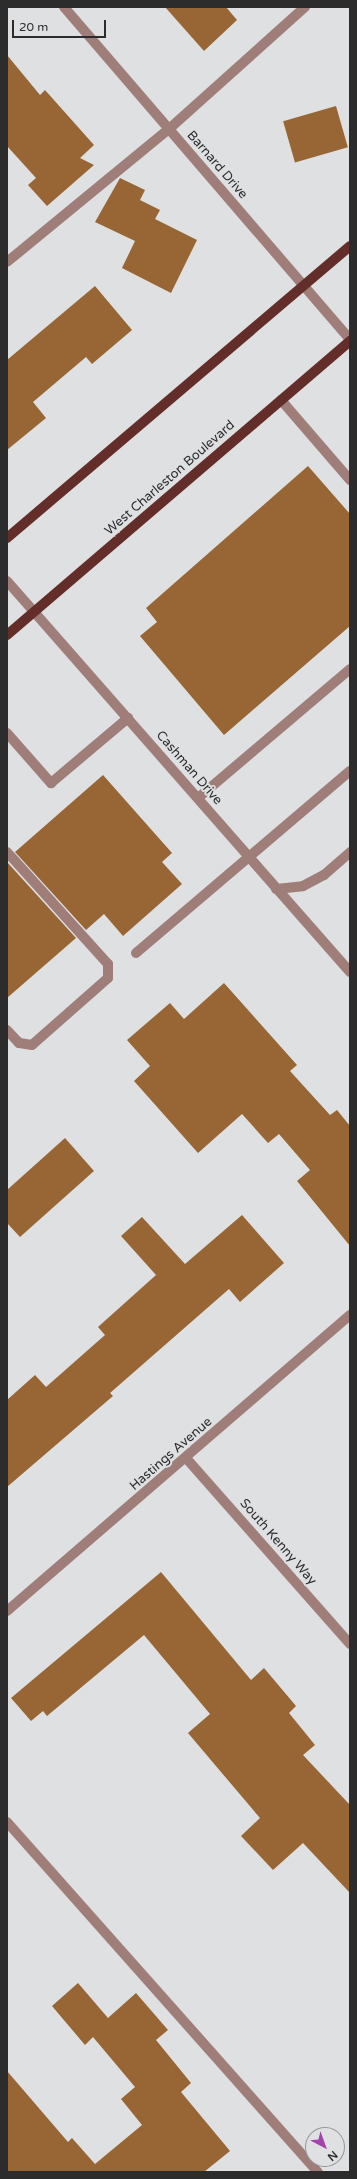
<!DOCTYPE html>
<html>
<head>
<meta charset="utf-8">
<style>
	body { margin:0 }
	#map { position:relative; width:357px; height:2179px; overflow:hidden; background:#dfe0e2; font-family:"Varela Round",sans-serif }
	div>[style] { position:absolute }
	.building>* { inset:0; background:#976634; transform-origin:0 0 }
	.minor>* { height:10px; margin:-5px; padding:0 5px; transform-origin:5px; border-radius:5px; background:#9f7e7a }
	.major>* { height:10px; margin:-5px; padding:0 5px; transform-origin:5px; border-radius:5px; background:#632e29 }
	span { translate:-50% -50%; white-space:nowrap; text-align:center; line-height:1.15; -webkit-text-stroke:4px #dfe0e2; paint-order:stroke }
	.street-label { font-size:13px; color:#2c2c2d }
	.frame { position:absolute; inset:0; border:8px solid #2c2c2d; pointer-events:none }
	.north { position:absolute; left:305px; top:2127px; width:40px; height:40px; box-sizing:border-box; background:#dfe0e2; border:1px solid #97989a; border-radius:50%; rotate:139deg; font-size:11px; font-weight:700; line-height:16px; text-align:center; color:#2c2c2d }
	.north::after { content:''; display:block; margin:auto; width:14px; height:18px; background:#a343ab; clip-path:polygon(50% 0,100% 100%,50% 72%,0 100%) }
	.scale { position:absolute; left:12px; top:20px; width:94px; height:18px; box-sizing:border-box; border:2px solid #2c2c2d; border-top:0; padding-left:5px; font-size:12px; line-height:14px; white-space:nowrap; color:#2c2c2d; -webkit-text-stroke:3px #dfe0e2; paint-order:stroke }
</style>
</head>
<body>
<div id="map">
	<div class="building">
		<i style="clip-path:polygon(165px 7px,226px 7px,237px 20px,204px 51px)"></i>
		<i style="clip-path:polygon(7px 55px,40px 95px,45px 90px,94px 145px,80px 158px,94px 165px,47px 206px,28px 185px,36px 178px,7px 146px)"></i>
		<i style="left:336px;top:106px;width:43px;height:55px;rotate:74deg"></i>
		<i style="clip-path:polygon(120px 178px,145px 190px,140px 200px,160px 210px,155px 219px,197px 240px,171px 293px,122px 268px,135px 241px,95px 222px)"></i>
		<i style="clip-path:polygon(95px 286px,132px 330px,92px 364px,86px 357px,33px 402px,46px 418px,7px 450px,7px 360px)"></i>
		<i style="clip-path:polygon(308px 466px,350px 514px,350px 626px,224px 735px,140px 636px,157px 622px,146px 608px)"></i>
		<i style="clip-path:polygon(103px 775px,172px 853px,162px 862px,182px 884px,123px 936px,104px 914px,86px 930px,15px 852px)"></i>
		<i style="clip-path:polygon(7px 862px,76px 938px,7px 998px)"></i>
		<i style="clip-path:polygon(224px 983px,297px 1065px,290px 1071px,330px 1115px,337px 1110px,350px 1126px,350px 1246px,297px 1181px,310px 1170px,279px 1134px,268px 1143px,242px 1114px,198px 1153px,134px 1081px,150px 1066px,127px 1040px,170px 1003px,184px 1019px)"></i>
		<i style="clip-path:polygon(65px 1138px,94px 1171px,20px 1237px,7px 1223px,7px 1190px)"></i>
		<i style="clip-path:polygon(242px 1215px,284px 1263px,240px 1302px,229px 1289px,110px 1393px,113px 1396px,7px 1487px,7px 1400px,35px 1375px,46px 1387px,105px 1335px,98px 1327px,156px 1275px,121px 1236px,142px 1217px,185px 1264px)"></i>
		<i style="clip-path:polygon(161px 1572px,251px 1680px,264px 1668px,296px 1706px,289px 1713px,315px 1745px,303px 1755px,350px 1805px,350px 1893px,303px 1843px,273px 1870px,241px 1836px,260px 1818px,188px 1733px,210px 1714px,144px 1635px,47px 1716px,43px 1711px,31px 1721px,11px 1698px)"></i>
		<i style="clip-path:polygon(78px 1983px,108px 2018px,136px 1993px,168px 2030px,156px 2040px,191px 2083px,181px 2092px,230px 2151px,204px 2172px,7px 2172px,7px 2071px,68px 2142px,72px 2138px,95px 2164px,142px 2125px,121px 2099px,135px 2087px,93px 2037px,85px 2045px,52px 2006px)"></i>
	</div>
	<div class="minor">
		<i style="left:64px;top:7px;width:439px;rotate:49.3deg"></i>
		<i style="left:7px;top:262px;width:210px;rotate:-39.4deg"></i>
		<i style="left:169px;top:129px;width:183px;rotate:-41.9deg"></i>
		<i style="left:281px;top:400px;width:106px;rotate:49.2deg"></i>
		<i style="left:7px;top:581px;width:520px;rotate:48.74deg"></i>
		<i style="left:7px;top:733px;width:67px;rotate:48.7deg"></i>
		<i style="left:51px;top:783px;width:101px;rotate:-40.2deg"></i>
		<i style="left:198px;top:798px;width:199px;rotate:-40.3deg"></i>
		<i style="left:7px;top:852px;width:151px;rotate:48deg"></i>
		<i style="left:108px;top:964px;width:14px;rotate:90deg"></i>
		<i style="left:108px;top:978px;width:101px;rotate:138.6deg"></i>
		<i style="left:32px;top:1045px;width:13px;rotate:-171deg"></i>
		<i style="left:19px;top:1043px;width:18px;rotate:-133deg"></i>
		<i style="left:276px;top:889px;width:27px;rotate:-6deg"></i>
		<i style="left:303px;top:886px;width:24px;rotate:-28deg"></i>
		<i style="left:324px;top:875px;width:35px;rotate:-41deg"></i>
		<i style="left:136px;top:953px;width:281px;rotate:-40.4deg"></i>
		<i style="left:186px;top:1458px;width:248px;rotate:48.6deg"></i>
		<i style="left:7px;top:1611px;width:453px;rotate:-40.8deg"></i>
		<i style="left:7px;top:1822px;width:468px;rotate:48.4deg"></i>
	</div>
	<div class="major">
		<i style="left:7px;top:538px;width:450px;rotate:-40.4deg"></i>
		<i style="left:7px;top:635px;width:452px;rotate:-40.6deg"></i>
	</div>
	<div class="street-label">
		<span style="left:217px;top:165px;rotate:49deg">Barnard Drive</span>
		<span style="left:170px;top:478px;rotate:-41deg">West Charleston Boulevard</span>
		<span style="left:189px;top:768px;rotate:49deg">Cashman Drive</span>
		<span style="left:171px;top:1454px;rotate:-41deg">Hastings Avenue</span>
		<span style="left:278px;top:1542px;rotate:49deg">South Kenny Way</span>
	</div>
	<div class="frame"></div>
	<div class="north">N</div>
	<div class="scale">20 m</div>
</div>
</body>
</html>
